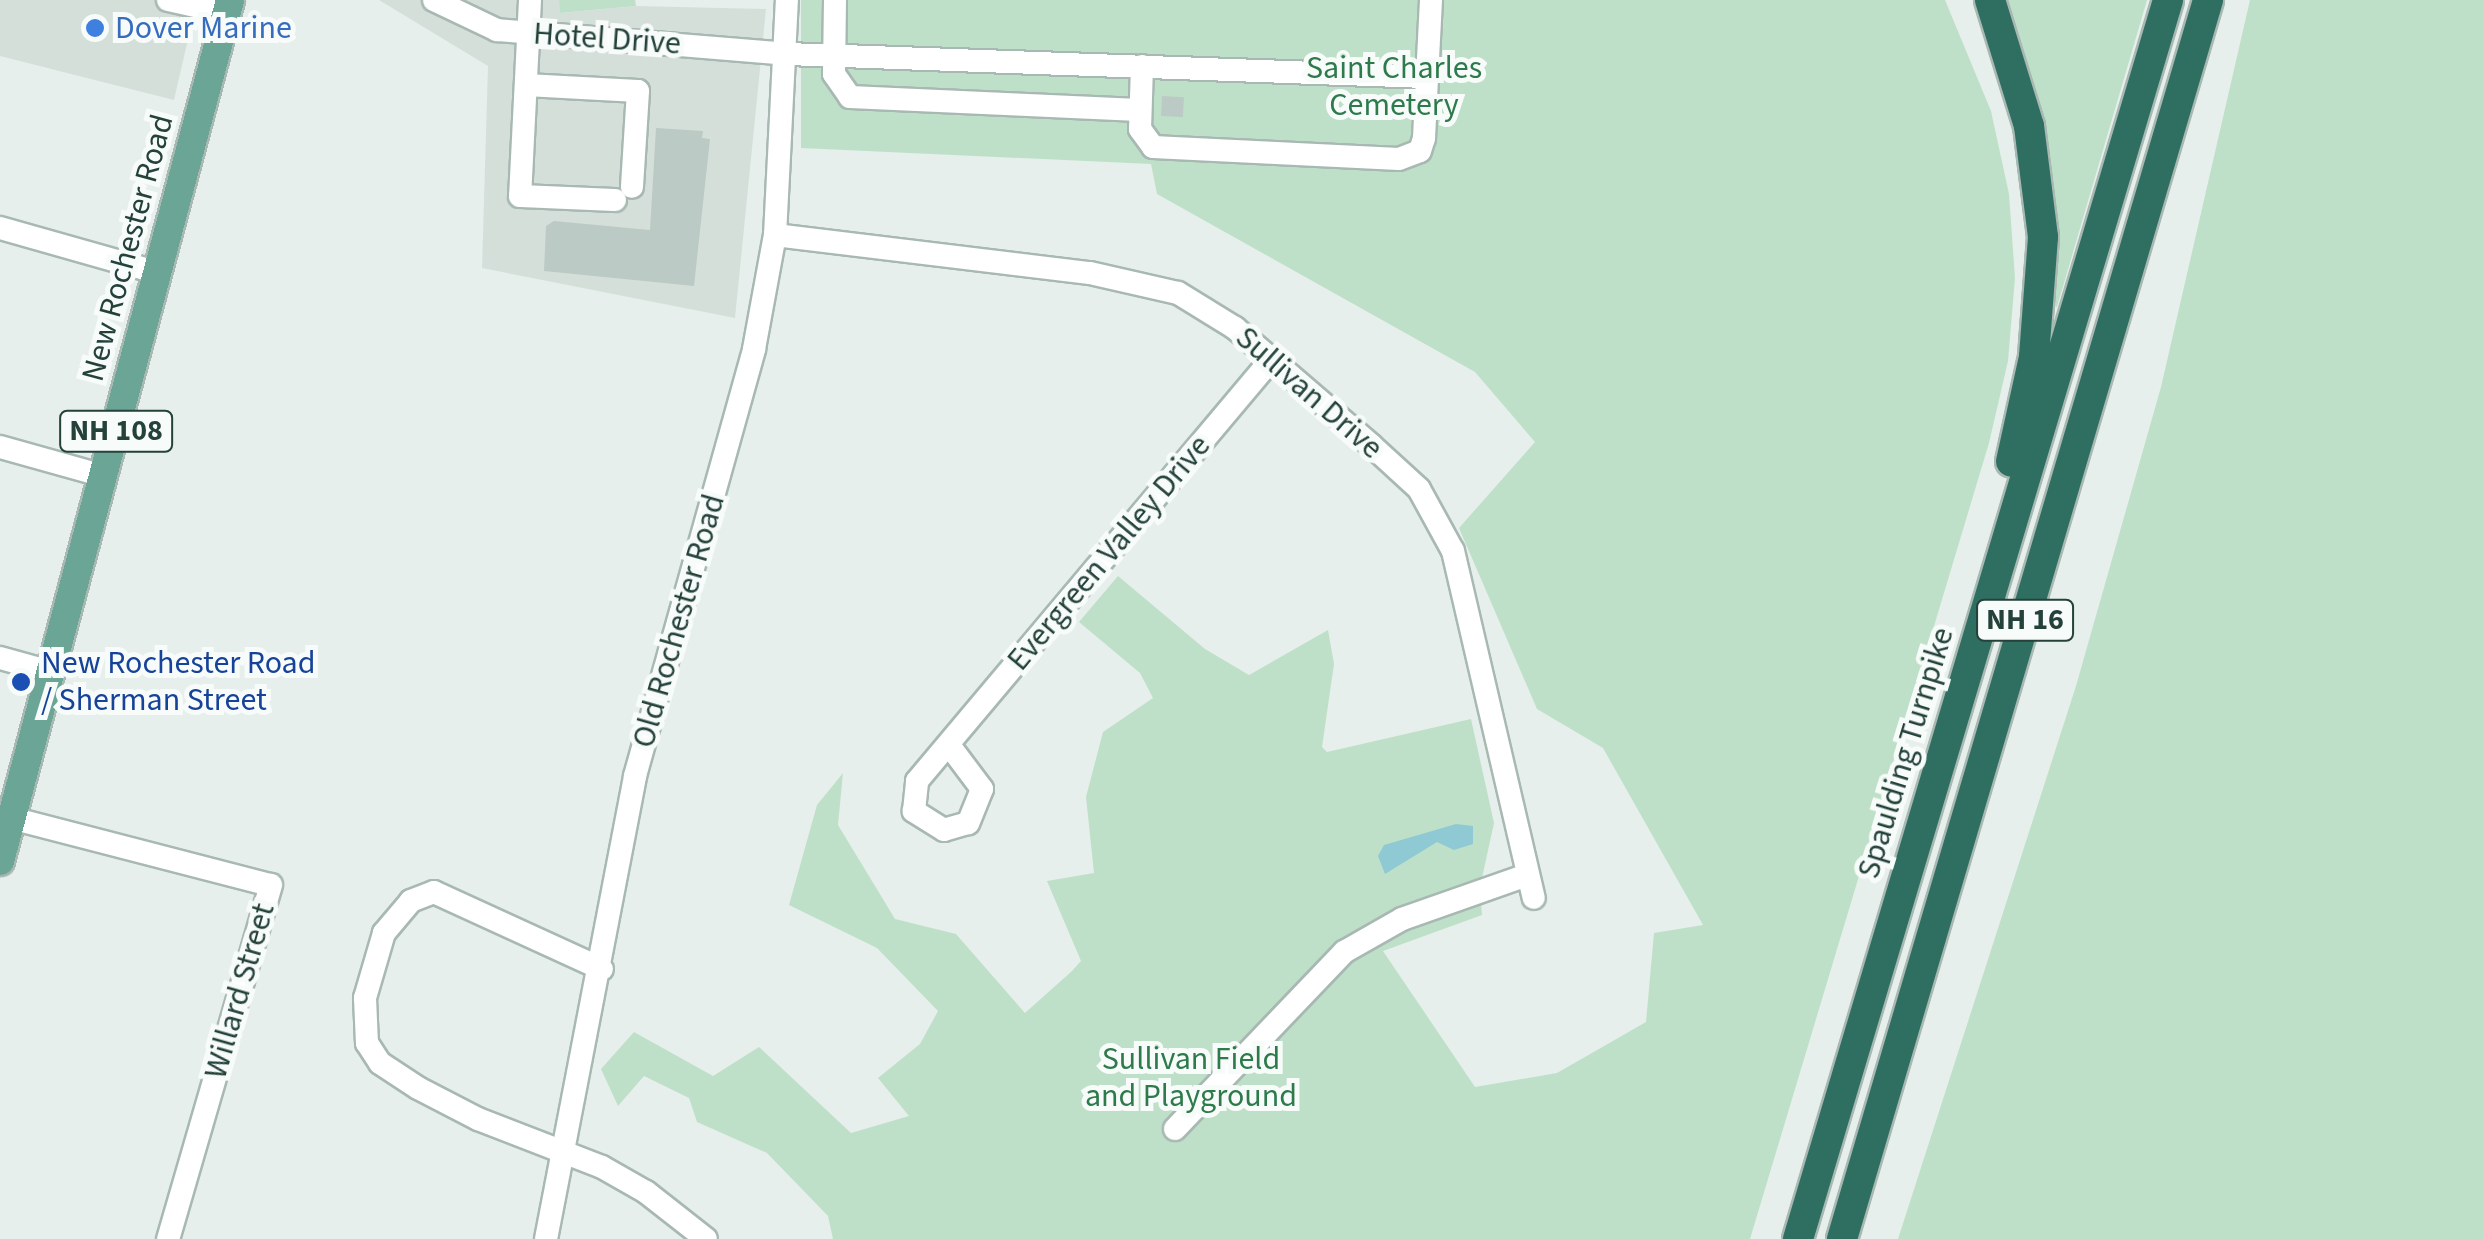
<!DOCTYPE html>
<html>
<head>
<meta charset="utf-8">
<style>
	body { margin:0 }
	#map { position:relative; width:2483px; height:1239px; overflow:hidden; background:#e6efeb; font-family:"Source Sans 3",sans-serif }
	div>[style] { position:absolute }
	.built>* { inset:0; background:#d4dfda }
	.green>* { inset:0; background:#bfe0c8 }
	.water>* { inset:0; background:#8ec9d4 }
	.building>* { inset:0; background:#bbcac4; transform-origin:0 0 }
	.roads { filter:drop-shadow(2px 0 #a8b8b2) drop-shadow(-2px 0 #a8b8b2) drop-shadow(0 2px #a8b8b2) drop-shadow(0 -2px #a8b8b2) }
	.minor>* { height:22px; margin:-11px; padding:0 11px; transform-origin:11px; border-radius:11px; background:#fff }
	.major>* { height:28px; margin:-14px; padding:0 14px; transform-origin:14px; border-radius:14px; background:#6aa596 }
	.highway>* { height:30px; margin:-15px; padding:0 15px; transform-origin:15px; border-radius:15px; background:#2f6f62 }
	.dots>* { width:28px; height:28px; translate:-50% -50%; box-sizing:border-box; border:5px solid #f7fbf9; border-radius:50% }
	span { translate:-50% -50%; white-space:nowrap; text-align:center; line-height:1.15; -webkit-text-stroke:10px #f7fbf9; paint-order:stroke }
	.shield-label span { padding:2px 8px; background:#f7fbf9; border:2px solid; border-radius:8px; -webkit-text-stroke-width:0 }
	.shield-label { font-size:30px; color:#24423a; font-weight:700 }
	.shop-label { font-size:32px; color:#366cbe }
	.left { translate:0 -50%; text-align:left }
	.street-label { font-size:32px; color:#24423a }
	.park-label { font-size:32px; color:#2d7a4b }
	.transit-label { font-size:32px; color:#164399 }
</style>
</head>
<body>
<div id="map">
	<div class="built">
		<i style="clip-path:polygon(0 0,197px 0,174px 100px,0 56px)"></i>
		<i style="clip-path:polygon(379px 0,559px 0,561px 13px,636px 6px,766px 9px,735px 318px,482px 268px,488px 66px)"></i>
	</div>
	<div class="green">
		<i style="clip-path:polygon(559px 0,635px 0,636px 6px,560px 13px)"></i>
		<i style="clip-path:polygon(801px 0,1945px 0,1991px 111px,2009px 194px,2015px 278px,2008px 361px,1989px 443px,1750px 1239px,833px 1239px,828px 1216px,767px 1153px,697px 1122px,689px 1098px,644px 1076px,618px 1106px,601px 1069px,634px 1032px,713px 1076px,759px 1047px,851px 1133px,909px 1116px,878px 1078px,920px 1044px,938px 1011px,877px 948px,789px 905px,817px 805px,843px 773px,838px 825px,895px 919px,956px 934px,1025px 1013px,1072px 971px,1081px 961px,1047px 881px,1094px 873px,1086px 797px,1103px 732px,1153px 698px,1140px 673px,1079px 622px,1118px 576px,1205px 649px,1249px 675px,1328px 630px,1334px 664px,1322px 747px,1327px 752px,1471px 719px,1494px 823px,1480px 887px,1482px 915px,1383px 951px,1475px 1087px,1557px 1073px,1646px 1022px,1654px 933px,1703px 925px,1603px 748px,1537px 709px,1459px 528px,1535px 442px,1475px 372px,1157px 194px,1151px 164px,801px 148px)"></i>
		<i style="clip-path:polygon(1998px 0,2147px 0,2057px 307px,2050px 305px)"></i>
		<i style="clip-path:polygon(2250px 0,2483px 0,2483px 1239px,1898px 1239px,2076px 686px,2161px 387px)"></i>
	</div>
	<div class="water">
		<i style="clip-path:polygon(1456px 824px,1473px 826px,1473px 844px,1454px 850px,1437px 842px,1385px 874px,1378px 856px,1384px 845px)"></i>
	</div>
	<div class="building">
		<i style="left:1162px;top:96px;width:22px;height:20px;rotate:3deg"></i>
		<i style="clip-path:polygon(656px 128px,703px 131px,702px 138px,710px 139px,694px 286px,544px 271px,546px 226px,554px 221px,650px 230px)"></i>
	</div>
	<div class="roads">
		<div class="minor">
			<i style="left:168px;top:0;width:59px;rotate:12.6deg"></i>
			<i style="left:434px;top:0;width:70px;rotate:25.5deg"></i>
			<i style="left:497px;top:30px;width:291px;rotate:4.7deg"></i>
			<i style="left:787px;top:54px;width:640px;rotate:2.06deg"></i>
			<i style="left:530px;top:0;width:196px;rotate:92.9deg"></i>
			<i style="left:520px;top:196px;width:95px;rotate:2.4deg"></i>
			<i style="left:835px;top:0;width:74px;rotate:90.8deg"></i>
			<i style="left:834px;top:74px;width:28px;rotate:55deg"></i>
			<i style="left:850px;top:97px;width:289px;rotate:2.6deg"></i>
			<i style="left:1142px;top:66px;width:63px;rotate:91.8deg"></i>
			<i style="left:1140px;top:129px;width:22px;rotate:54deg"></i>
			<i style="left:1153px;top:147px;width:246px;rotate:2.8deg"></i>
			<i style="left:1399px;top:159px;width:22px;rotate:-21deg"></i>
			<i style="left:1420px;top:151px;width:14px;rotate:-73deg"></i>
			<i style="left:1424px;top:138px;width:138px;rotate:-87.1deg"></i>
			<i style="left:526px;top:85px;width:112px;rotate:3.1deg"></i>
			<i style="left:638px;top:91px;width:96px;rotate:93.6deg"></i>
			<i style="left:0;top:228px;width:165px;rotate:15.8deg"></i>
			<i style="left:775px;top:235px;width:317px;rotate:6.9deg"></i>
			<i style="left:1090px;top:273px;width:90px;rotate:12.8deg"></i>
			<i style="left:1178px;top:293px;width:67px;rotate:31.6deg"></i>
			<i style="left:1235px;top:328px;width:179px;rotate:40.7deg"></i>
			<i style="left:1371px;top:445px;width:65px;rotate:42.5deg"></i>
			<i style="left:1419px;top:489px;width:71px;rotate:61.3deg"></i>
			<i style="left:1453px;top:551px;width:356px;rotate:76.9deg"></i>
			<i style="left:0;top:447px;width:108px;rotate:15.6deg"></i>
			<i style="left:0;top:658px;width:53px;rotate:15.4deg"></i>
			<i style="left:949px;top:745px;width:55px;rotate:53.1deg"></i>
			<i style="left:982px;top:789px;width:37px;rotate:112deg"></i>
			<i style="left:968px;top:823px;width:25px;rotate:164deg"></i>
			<i style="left:944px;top:830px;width:36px;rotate:-148deg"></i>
			<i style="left:914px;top:811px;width:30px;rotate:-84deg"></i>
			<i style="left:917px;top:781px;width:549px;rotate:-49.95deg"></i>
			<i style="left:11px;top:818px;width:268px;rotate:14.5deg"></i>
			<i style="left:271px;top:885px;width:369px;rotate:106.2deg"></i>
			<i style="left:602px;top:969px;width:185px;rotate:-155.4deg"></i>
			<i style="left:434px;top:892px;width:25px;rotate:159deg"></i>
			<i style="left:411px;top:901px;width:42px;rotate:130.2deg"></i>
			<i style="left:384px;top:933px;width:68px;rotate:106.3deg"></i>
			<i style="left:365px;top:998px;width:45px;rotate:87.5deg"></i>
			<i style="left:367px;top:1043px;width:24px;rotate:57deg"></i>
			<i style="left:380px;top:1063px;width:45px;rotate:33.3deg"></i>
			<i style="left:418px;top:1088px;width:68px;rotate:27.3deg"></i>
			<i style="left:478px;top:1119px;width:133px;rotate:21.2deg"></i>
			<i style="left:602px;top:1167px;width:51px;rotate:29.6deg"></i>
			<i style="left:646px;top:1192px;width:76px;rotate:38.1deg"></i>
			<i style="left:1175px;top:1129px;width:245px;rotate:-46.3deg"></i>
			<i style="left:1344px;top:952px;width:67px;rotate:-29.6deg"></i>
			<i style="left:1402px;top:919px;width:133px;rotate:-19.4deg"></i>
			<i style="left:546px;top:1239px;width:471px;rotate:-79.1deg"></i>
			<i style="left:635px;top:776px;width:443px;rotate:-74.4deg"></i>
			<i style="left:754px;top:349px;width:116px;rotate:-79.6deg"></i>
			<i style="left:775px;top:235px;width:235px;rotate:-87.1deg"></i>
		</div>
		<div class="major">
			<i style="left:0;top:861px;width:891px;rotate:-75.04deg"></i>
		</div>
		<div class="highway">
			<i style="left:1990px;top:0;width:132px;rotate:72.8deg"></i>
			<i style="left:2029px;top:126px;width:112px;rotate:82.8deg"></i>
			<i style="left:2043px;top:237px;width:120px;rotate:94.3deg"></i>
			<i style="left:2034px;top:357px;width:107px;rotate:102.4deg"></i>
			<i style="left:1798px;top:1239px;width:1293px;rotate:-73.37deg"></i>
			<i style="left:1842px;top:1239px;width:1292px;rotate:-73.54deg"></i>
		</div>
	</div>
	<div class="dots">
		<i style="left:95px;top:28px;background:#3f7fe0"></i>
		<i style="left:21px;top:682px;background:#1a4fb4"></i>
	</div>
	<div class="shield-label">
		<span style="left:116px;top:431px">NH 108</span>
		<span style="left:2025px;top:620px">NH 16</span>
	</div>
	<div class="shop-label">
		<span class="left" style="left:115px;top:28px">Dover Marine</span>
	</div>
	<div class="street-label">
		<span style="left:607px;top:39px;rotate:4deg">Hotel Drive</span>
		<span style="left:128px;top:248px;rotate:-75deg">New Rochester Road</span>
		<span style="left:1309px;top:393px;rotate:41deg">Sullivan Drive</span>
		<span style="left:1109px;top:553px;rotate:-50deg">Evergreen Valley Drive</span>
		<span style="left:679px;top:621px;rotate:-74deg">Old Rochester Road</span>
		<span style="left:1906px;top:753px;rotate:-73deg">Spaulding Turnpike</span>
		<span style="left:240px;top:991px;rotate:-74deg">Willard Street</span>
	</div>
	<div class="park-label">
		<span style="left:1394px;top:87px">Saint Charles<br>Cemetery</span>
		<span style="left:1191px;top:1078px">Sullivan Field<br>and Playground</span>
	</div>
	<div class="transit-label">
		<span class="left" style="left:41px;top:682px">New Rochester Road<br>/ Sherman Street</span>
	</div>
</div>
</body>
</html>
